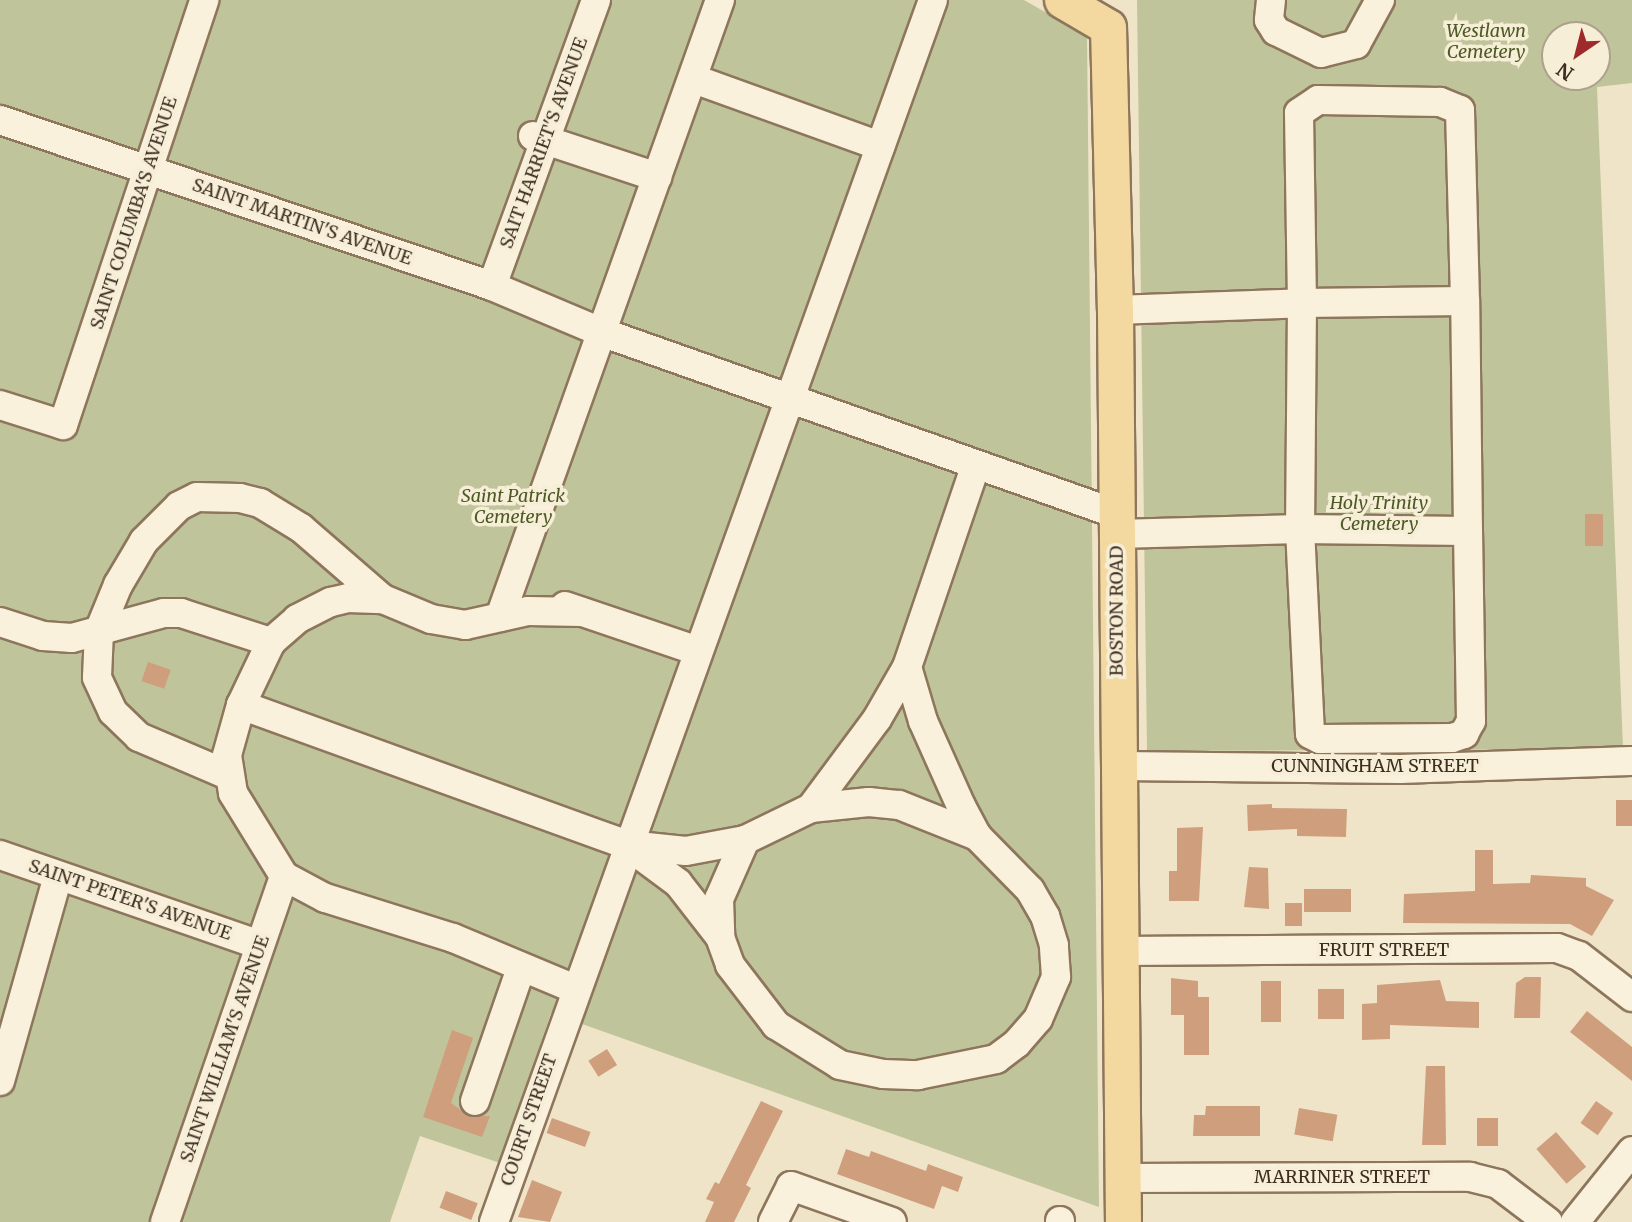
<!DOCTYPE html>
<html>
<head>
<meta charset="utf-8">
<style>
	body { margin:0 }
	#map { position:relative; width:1632px; height:1222px; overflow:hidden; background:#f0e4c8; font-family:Merriweather,serif }
	div>[style] { position:absolute }
	.cemetery>* { inset:0; background:#bfc49a }
	.building>* { inset:0; background:#cf9f7d; transform-origin:0 0 }
	.roads { filter:drop-shadow(2px 0 #8d765c) drop-shadow(-2px 0 #8d765c) drop-shadow(0 2px #8d765c) drop-shadow(0 -2px #8d765c) }
	.minor>* { height:28px; margin:-14px; padding:0 14px; transform-origin:14px; border-radius:14px; background:#faf1dc }
	.major>* { height:35px; margin:-17.5px; padding:0 17.5px; transform-origin:17.5px; border-radius:17.5px; background:#f3d9a0 }
	span { translate:-50% -50%; white-space:nowrap; text-align:center; line-height:1.15; -webkit-text-stroke:7px #f7eed8; paint-order:stroke }
	.park-label { font-size:18px; color:#4d5a26; font-style:italic }
	.street-label { font-size:18px; color:#3d2e20 }
	.north { position:absolute; left:1541px; top:21px; width:70px; height:70px; box-sizing:border-box; background:#f7eed8; border:2px solid #ada18e; border-radius:50%; rotate:215deg; font-size:19px; font-weight:700; line-height:28px; text-align:center; color:#3d2e20 }
	.north::after { content:''; display:block; margin:auto; width:24px; height:32px; background:#9e2a2b; clip-path:polygon(50% 0,100% 100%,50% 72%,0 100%) }
</style>
</head>
<body>
<div id="map">
	<div class="cemetery">
		<i style="clip-path:polygon(0 0,1024px 0,1087px 36px,1099px 1207px,551px 1013px,500px 1163px,420px 1136px,390px 1222px,0 1222px)"></i>
		<i style="clip-path:polygon(evenodd,1137px 0,1632px 0,1632px 83px,1597px 87px,1623px 749px,1147px 751px,1137px 0,1555px 35px,1597px 35px,1597px 77px,1555px 77px,1555px 35px)"></i>
	</div>
	<div class="building">
		<i style="left:1585px;top:514px;width:18px;height:32px"></i>
		<i style="left:148px;top:662px;width:24px;height:20px;rotate:19deg"></i>
		<i style="left:1616px;top:800px;width:16px;height:26px"></i>
		<i style="clip-path:polygon(1272px 804px,1272px 808px,1347px 809px,1346px 837px,1297px 836px,1297px 829px,1248px 831px,1247px 805px)"></i>
		<i style="clip-path:polygon(1203px 827px,1199px 901px,1169px 901px,1169px 871px,1177px 871px,1177px 828px)"></i>
		<i style="clip-path:polygon(1475px 850px,1493px 850px,1493px 884px,1530px 883px,1531px 875px,1586px 878px,1586px 886px,1614px 900px,1592px 936px,1570px 924px,1403px 923px,1404px 894px,1475px 891px)"></i>
		<i style="clip-path:polygon(1249px 867px,1268px 868px,1269px 909px,1244px 907px)"></i>
		<i style="left:1304px;top:889px;width:47px;height:23px"></i>
		<i style="left:1302px;top:903px;width:23px;height:17px;rotate:90deg"></i>
		<i style="clip-path:polygon(1525px 977px,1541px 977px,1540px 1018px,1514px 1018px,1516px 983px)"></i>
		<i style="clip-path:polygon(1171px 978px,1198px 981px,1198px 997px,1209px 997px,1209px 1055px,1184px 1055px,1184px 1015px,1171px 1015px)"></i>
		<i style="clip-path:polygon(1440px 980px,1446px 1001px,1479px 1002px,1479px 1028px,1390px 1025px,1390px 1039px,1362px 1040px,1362px 1004px,1377px 1003px,1377px 985px)"></i>
		<i style="left:1261px;top:981px;width:20px;height:41px"></i>
		<i style="left:1344px;top:989px;width:30px;height:26px;rotate:90deg"></i>
		<i style="clip-path:polygon(1587px 1011px,1632px 1047px,1632px 1081px,1570px 1032px)"></i>
		<i style="clip-path:polygon(452px 1030px,473px 1038px,451px 1103px,469px 1116px,490px 1116px,482px 1137px,423px 1117px)"></i>
		<i style="left:607px;top:1049px;width:19px;height:22px;rotate:58deg"></i>
		<i style="clip-path:polygon(1426px 1066px,1445px 1066px,1446px 1145px,1422px 1145px)"></i>
		<i style="clip-path:polygon(761px 1101px,783px 1111px,746px 1185px,751px 1188px,734px 1222px,705px 1222px,714px 1202px,706px 1199px,715px 1182px,719px 1184px)"></i>
		<i style="left:1596px;top:1101px;width:21px;height:27px;rotate:35deg"></i>
		<i style="clip-path:polygon(1206px 1106px,1260px 1106px,1260px 1136px,1193px 1136px,1194px 1115px,1205px 1115px)"></i>
		<i style="left:1299px;top:1108px;width:39px;height:27px;rotate:10deg"></i>
		<i style="left:552px;top:1118px;width:41px;height:16px;rotate:20deg"></i>
		<i style="left:1477px;top:1118px;width:21px;height:28px"></i>
		<i style="left:1556px;top:1132px;width:46px;height:26px;rotate:49deg"></i>
		<i style="clip-path:polygon(846px 1149px,869px 1157px,871px 1151px,926px 1171px,928px 1164px,963px 1177px,958px 1192px,942px 1186px,934px 1209px,837px 1174px)"></i>
		<i style="clip-path:polygon(532px 1180px,562px 1192px,550px 1222px,518px 1217px)"></i>
		<i style="left:446px;top:1191px;width:34px;height:18px;rotate:21deg"></i>
	</div>
	<div class="roads">
		<div class="minor">
			<i style="left:1271px;top:0;width:20px;rotate:96deg"></i>
			<i style="left:1269px;top:20px;width:13px;rotate:58deg"></i>
			<i style="left:1276px;top:31px;width:50px;rotate:26.1deg"></i>
			<i style="left:1321px;top:53px;width:36px;rotate:-14deg"></i>
			<i style="left:1356px;top:44px;width:50px;rotate:-61.4deg"></i>
			<i style="left:694px;top:79px;width:198px;rotate:19.8deg"></i>
			<i style="left:0;top:120px;width:519px;rotate:18.64deg"></i>
			<i style="left:492px;top:286px;width:118px;rotate:22.9deg"></i>
			<i style="left:601px;top:332px;width:547px;rotate:19.43deg"></i>
			<i style="left:533px;top:136px;width:131px;rotate:18.3deg"></i>
			<i style="left:492px;top:286px;width:304px;rotate:-70deg"></i>
			<i style="left:1115px;top:310px;width:187px;rotate:-2.1deg"></i>
			<i style="left:1302px;top:303px;width:163px;rotate:-0.7deg"></i>
			<i style="left:1465px;top:301px;width:191px;rotate:-91.5deg"></i>
			<i style="left:1460px;top:110px;width:22px;rotate:-158deg"></i>
			<i style="left:1440px;top:102px;width:122px;rotate:-179.1deg"></i>
			<i style="left:1318px;top:100px;width:23px;rotate:146deg"></i>
			<i style="left:1299px;top:113px;width:190px;rotate:89.1deg"></i>
			<i style="left:1302px;top:303px;width:226px;rotate:90.5deg"></i>
			<i style="left:1300px;top:529px;width:168px;rotate:0.7deg"></i>
			<i style="left:1468px;top:531px;width:230px;rotate:-90.7deg"></i>
			<i style="left:0;top:405px;width:66px;rotate:17.6deg"></i>
			<i style="left:63px;top:425px;width:448px;rotate:-71.6deg"></i>
			<i style="left:1117px;top:534px;width:183px;rotate:-1.6deg"></i>
			<i style="left:1300px;top:529px;width:205px;rotate:87.2deg"></i>
			<i style="left:1310px;top:734px;width:11px;rotate:27deg"></i>
			<i style="left:1320px;top:739px;width:132px;rotate:-0.4deg"></i>
			<i style="left:1452px;top:738px;width:13px;rotate:-18deg"></i>
			<i style="left:1464px;top:734px;width:15px;rotate:-62deg"></i>
			<i style="left:1471px;top:721px;width:190px;rotate:-90.9deg"></i>
			<i style="left:565px;top:606px;width:140px;rotate:18.7deg"></i>
			<i style="left:500px;top:617px;width:655px;rotate:-70.38deg"></i>
			<i style="left:0;top:622px;width:45px;rotate:18deg"></i>
			<i style="left:43px;top:636px;width:29px;rotate:4deg"></i>
			<i style="left:72px;top:638px;width:95px;rotate:-15.2deg"></i>
			<i style="left:164px;top:613px;width:17px"></i>
			<i style="left:181px;top:613px;width:95px;rotate:17.9deg"></i>
			<i style="left:907px;top:667px;width:60px;rotate:120deg"></i>
			<i style="left:877px;top:719px;width:111px;rotate:126.6deg"></i>
			<i style="left:811px;top:808px;width:58px;rotate:-5.9deg"></i>
			<i style="left:869px;top:802px;width:30px;rotate:6deg"></i>
			<i style="left:899px;top:805px;width:84px;rotate:21.7deg"></i>
			<i style="left:241px;top:705px;width:412px;rotate:19.9deg"></i>
			<i style="left:628px;top:845px;width:58px;rotate:5.9deg"></i>
			<i style="left:686px;top:851px;width:60px;rotate:-10.6deg"></i>
			<i style="left:745px;top:840px;width:64px;rotate:113.8deg"></i>
			<i style="left:719px;top:899px;width:38px;rotate:88deg"></i>
			<i style="left:720px;top:937px;width:30px;rotate:70deg"></i>
			<i style="left:730px;top:965px;width:76px;rotate:52.5deg"></i>
			<i style="left:776px;top:1025px;width:75px;rotate:32deg"></i>
			<i style="left:840px;top:1065px;width:44px;rotate:11.8deg"></i>
			<i style="left:883px;top:1074px;width:35px;rotate:2deg"></i>
			<i style="left:918px;top:1075px;width:80px;rotate:-11.6deg"></i>
			<i style="left:996px;top:1059px;width:26px;rotate:-37deg"></i>
			<i style="left:1017px;top:1043px;width:32px;rotate:-49deg"></i>
			<i style="left:1038px;top:1019px;width:46px;rotate:-66.8deg"></i>
			<i style="left:1056px;top:977px;width:32px;rotate:-94deg"></i>
			<i style="left:1054px;top:945px;width:30px;rotate:-107deg"></i>
			<i style="left:1045px;top:916px;width:30px;rotate:-120deg"></i>
			<i style="left:1030px;top:890px;width:76px;rotate:-134.5deg"></i>
			<i style="left:977px;top:836px;width:34px;rotate:-118deg"></i>
			<i style="left:961px;top:806px;width:93px;rotate:-114.1deg"></i>
			<i style="left:923px;top:721px;width:56px;rotate:-106.5deg"></i>
			<i style="left:907px;top:667px;width:214px;rotate:-71.2deg"></i>
			<i style="left:1119px;top:766px;width:281px;rotate:0.6deg"></i>
			<i style="left:1400px;top:769px;width:232px;rotate:-2deg"></i>
			<i style="left:228px;top:775px;width:97px;rotate:-156.9deg"></i>
			<i style="left:139px;top:737px;width:36px;rotate:-136deg"></i>
			<i style="left:113px;top:712px;width:38px;rotate:-115deg"></i>
			<i style="left:97px;top:677px;width:46px;rotate:-87.5deg"></i>
			<i style="left:99px;top:631px;width:50px;rotate:-67.6deg"></i>
			<i style="left:118px;top:585px;width:51px;rotate:-59.4deg"></i>
			<i style="left:144px;top:541px;width:49px;rotate:-45deg"></i>
			<i style="left:179px;top:506px;width:20px;rotate:-27deg"></i>
			<i style="left:197px;top:497px;width:43px;rotate:1.3deg"></i>
			<i style="left:240px;top:498px;width:21px;rotate:14deg"></i>
			<i style="left:260px;top:503px;width:48px;rotate:31.4deg"></i>
			<i style="left:301px;top:528px;width:108px;rotate:40.9deg"></i>
			<i style="left:745px;top:840px;width:73px;rotate:-25.9deg"></i>
			<i style="left:628px;top:846px;width:62px;rotate:36.5deg"></i>
			<i style="left:678px;top:883px;width:68px;rotate:52.1deg"></i>
			<i style="left:0;top:855px;width:275px;rotate:19.1deg"></i>
			<i style="left:1120px;top:951px;width:437px;rotate:-0.4deg"></i>
			<i style="left:1557px;top:948px;width:23px;rotate:20deg"></i>
			<i style="left:1579px;top:956px;width:67px;rotate:37.7deg"></i>
			<i style="left:575px;top:989px;width:132px;rotate:-157.3deg"></i>
			<i style="left:453px;top:938px;width:134px;rotate:-162.6deg"></i>
			<i style="left:325px;top:898px;width:47px;rotate:-151.8deg"></i>
			<i style="left:284px;top:876px;width:97px;rotate:-121.6deg"></i>
			<i style="left:233px;top:793px;width:38px;rotate:-99deg"></i>
			<i style="left:227px;top:755px;width:52px;rotate:-74.4deg"></i>
			<i style="left:241px;top:705px;width:70px;rotate:-64.5deg"></i>
			<i style="left:271px;top:642px;width:35px;rotate:-41deg"></i>
			<i style="left:297px;top:619px;width:38px;rotate:-27deg"></i>
			<i style="left:331px;top:602px;width:17px;rotate:-13deg"></i>
			<i style="left:348px;top:598px;width:35px;rotate:2deg"></i>
			<i style="left:383px;top:599px;width:52px;rotate:22.6deg"></i>
			<i style="left:431px;top:619px;width:35px;rotate:10deg"></i>
			<i style="left:465px;top:625px;width:65px;rotate:-12.5deg"></i>
			<i style="left:528px;top:611px;width:54px;rotate:1.1deg"></i>
			<i style="left:0;top:1081px;width:213px;rotate:-74.2deg"></i>
			<i style="left:475px;top:1101px;width:141px;rotate:-70.9deg"></i>
			<i style="left:1122px;top:1178px;width:348px;rotate:-0.2deg"></i>
			<i style="left:1470px;top:1177px;width:29px;rotate:14deg"></i>
			<i style="left:1498px;top:1184px;width:63px;rotate:37.2deg"></i>
			<i style="left:165px;top:1222px;width:366px;rotate:-71deg"></i>
			<i style="left:494px;top:1222px;width:1298px;rotate:-70.24deg"></i>
			<i style="left:773px;top:1222px;width:40px;rotate:-63.4deg"></i>
			<i style="left:791px;top:1186px;width:107px;rotate:19.6deg"></i>
			<i style="left:1060px;top:1222px;width:1px;rotate:-90deg"></i>
			<i style="left:1575px;top:1222px;width:91px;rotate:-51.2deg"></i>
		</div>
		<div class="major">
			<i style="left:1062px;top:0;width:53px;rotate:30.4deg"></i>
			<i style="left:1108px;top:27px;width:283px;rotate:88.6deg"></i>
			<i style="left:1115px;top:310px;width:912px;rotate:89.5deg"></i>
		</div>
	</div>
	<div class="park-label">
		<span style="left:1486px;top:42px">Westlawn<br>Cemetery</span>
		<span style="left:513px;top:507px">Saint Patrick<br>Cemetery</span>
		<span style="left:1379px;top:514px">Holy Trinity<br>Cemetery</span>
	</div>
	<div class="street-label">
		<span style="left:544px;top:143px;rotate:-70deg">SAIT HARRIET'S AVENUE</span>
		<span style="left:134px;top:213px;rotate:-72deg">SAINT COLUMBA'S AVENUE</span>
		<span style="left:302px;top:222px;rotate:19deg">SAINT MARTIN'S AVENUE</span>
		<span style="left:1117px;top:611px;rotate:-90deg">BOSTON ROAD</span>
		<span style="left:1375px;top:766px">CUNNINGHAM STREET</span>
		<span style="left:130px;top:900px;rotate:19deg">SAINT PETER'S AVENUE</span>
		<span style="left:1384px;top:950px">FRUIT STREET</span>
		<span style="left:225px;top:1049px;rotate:-71deg">SAINT WILLIAM'S AVENUE</span>
		<span style="left:529px;top:1120px;rotate:-71deg">COURT STREET</span>
		<span style="left:1342px;top:1177px">MARRINER STREET</span>
	</div>
	<div class="north">N</div>
</div>
</body>
</html>
